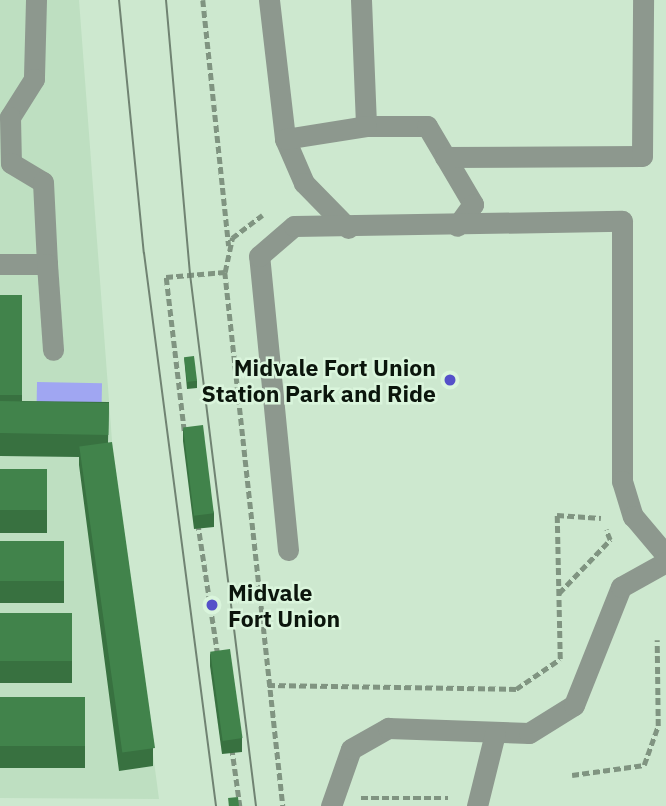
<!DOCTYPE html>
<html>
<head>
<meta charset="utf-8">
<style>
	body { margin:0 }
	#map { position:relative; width:666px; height:806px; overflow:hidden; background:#cde8cf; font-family:"IBM Plex Sans",sans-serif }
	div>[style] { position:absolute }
	.built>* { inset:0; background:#bedfc1 }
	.water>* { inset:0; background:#a0a6f2; transform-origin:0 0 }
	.path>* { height:4.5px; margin-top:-2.25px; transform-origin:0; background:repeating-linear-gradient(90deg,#809481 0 7px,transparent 0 10.5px) }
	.minor>* { height:21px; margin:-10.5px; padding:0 10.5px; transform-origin:10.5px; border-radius:10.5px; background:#8d988e }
	.tram>* { height:2px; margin:-1px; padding:0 1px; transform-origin:1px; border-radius:1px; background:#708372 }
	.wall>* { inset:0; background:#387140; transform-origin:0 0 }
	.building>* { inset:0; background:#41834b; transform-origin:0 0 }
	.dots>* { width:19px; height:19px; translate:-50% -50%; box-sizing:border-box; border:4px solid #daf5dc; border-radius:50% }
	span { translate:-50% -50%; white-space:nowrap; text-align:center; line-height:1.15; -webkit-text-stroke:5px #daf5dc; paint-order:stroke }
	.poi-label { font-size:23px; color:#0b150c; font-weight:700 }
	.right { translate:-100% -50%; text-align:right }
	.left { translate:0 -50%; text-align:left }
</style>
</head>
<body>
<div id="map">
	<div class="built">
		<i style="clip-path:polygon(0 0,79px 0,113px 454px,159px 799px,0 798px)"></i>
	</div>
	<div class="water">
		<i style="left:37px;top:382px;width:65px;height:33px;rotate:1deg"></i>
	</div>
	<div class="path">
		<i style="left:203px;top:0;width:247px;rotate:84deg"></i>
		<i style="left:225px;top:272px;width:537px;rotate:83.8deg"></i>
		<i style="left:184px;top:431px;width:155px;rotate:-96.7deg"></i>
		<i style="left:166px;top:277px;width:59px;rotate:-4.8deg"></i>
		<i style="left:225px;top:272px;width:35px;rotate:-78deg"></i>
		<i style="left:232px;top:238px;width:38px;rotate:-37deg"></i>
		<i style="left:198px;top:523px;width:134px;rotate:81.4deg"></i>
		<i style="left:559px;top:593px;width:74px;rotate:-46.1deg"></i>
		<i style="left:610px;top:540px;width:11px;rotate:-112deg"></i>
		<i style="left:268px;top:685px;width:248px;rotate:0.9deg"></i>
		<i style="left:516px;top:689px;width:53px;rotate:-34.3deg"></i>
		<i style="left:560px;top:659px;width:144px;rotate:-91.2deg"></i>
		<i style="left:557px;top:515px;width:44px;rotate:3.9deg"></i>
		<i style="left:232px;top:748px;width:59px;rotate:82.1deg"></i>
		<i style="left:572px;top:775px;width:73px;rotate:-7.9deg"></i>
		<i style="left:644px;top:765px;width:41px;rotate:-70.3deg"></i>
		<i style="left:658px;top:726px;width:86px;rotate:-90.7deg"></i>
		<i style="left:361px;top:798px;width:87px"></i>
	</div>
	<div class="minor">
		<i style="left:36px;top:0;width:79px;rotate:91.5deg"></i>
		<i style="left:34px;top:79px;width:45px;rotate:122.3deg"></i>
		<i style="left:10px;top:117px;width:46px;rotate:88.8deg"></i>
		<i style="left:11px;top:163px;width:37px;rotate:31deg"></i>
		<i style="left:43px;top:182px;width:82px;rotate:87.2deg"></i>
		<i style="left:269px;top:0;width:140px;rotate:83.4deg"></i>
		<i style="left:285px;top:139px;width:48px;rotate:66.6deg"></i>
		<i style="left:304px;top:183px;width:63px;rotate:45.6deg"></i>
		<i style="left:361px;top:0;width:126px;rotate:87.7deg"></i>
		<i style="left:366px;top:126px;width:61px"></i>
		<i style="left:427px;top:126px;width:91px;rotate:59.5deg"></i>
		<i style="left:473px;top:204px;width:27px;rotate:126deg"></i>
		<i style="left:285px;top:139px;width:82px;rotate:-9.1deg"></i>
		<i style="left:445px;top:157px;width:197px;rotate:-0.3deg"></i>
		<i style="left:642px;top:156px;width:156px;rotate:-89.6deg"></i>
		<i style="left:0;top:264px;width:47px"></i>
		<i style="left:47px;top:264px;width:86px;rotate:86deg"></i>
		<i style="left:288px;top:550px;width:295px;rotate:-95.6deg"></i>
		<i style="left:259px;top:256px;width:46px;rotate:-40.6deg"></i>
		<i style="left:294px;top:226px;width:328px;rotate:-0.9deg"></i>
		<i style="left:622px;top:221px;width:260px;rotate:90deg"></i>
		<i style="left:622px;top:481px;width:37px;rotate:73deg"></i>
		<i style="left:633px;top:516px;width:51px;rotate:49.8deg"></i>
		<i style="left:331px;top:806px;width:60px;rotate:-70.7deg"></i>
		<i style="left:351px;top:749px;width:43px;rotate:-29.6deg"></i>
		<i style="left:388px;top:728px;width:141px;rotate:2deg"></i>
		<i style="left:529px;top:733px;width:53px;rotate:-31.9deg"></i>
		<i style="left:574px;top:705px;width:127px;rotate:-68.3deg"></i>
		<i style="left:621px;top:587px;width:51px;rotate:-29.1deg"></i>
		<i style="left:477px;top:806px;width:75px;rotate:-76.1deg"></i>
	</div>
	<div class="tram">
		<i style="left:119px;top:0;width:254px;rotate:84.4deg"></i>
		<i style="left:144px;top:253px;width:558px;rotate:82.58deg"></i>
		<i style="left:166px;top:0;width:275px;rotate:85deg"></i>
		<i style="left:190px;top:274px;width:536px;rotate:82.93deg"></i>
	</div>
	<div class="wall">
		<i style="clip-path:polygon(0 295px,22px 295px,22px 401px,109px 402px,108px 442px,153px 748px,153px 766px,119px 771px,79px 465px,79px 457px,0 456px)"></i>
		<i style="clip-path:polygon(184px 357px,197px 381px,197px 388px,187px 389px)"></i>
		<i style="clip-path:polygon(183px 428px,214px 513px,214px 527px,194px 529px,183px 441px)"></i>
		<i style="left:0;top:469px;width:47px;height:64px"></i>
		<i style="left:0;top:541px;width:64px;height:62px"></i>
		<i style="left:0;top:613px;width:72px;height:70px"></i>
		<i style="clip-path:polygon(210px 652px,242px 738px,242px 752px,222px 754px,210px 666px)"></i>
		<i style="left:0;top:697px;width:85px;height:71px"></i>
	</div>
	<div class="building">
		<i style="left:0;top:295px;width:22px;height:100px"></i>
		<i style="left:194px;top:356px;width:25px;height:10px;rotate:83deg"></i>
		<i style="left:0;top:401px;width:109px;height:32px;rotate:1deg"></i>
		<i style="left:203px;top:425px;width:89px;height:20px;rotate:83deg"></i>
		<i style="left:112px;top:442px;width:309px;height:33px;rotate:82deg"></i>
		<i style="left:0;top:469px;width:47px;height:41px"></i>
		<i style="left:0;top:541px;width:64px;height:40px"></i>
		<i style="left:0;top:613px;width:72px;height:48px"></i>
		<i style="left:230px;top:649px;width:90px;height:20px;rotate:82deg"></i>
		<i style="left:0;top:697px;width:85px;height:49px"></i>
		<i style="left:238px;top:797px;width:9px;height:10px;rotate:84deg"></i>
	</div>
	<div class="dots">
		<i style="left:450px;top:380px;background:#5551c9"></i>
		<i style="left:212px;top:605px;background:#5551c9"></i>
	</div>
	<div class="poi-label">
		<span class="right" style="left:436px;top:380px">Midvale Fort Union<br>Station Park and Ride</span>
		<span class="left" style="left:228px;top:605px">Midvale<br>Fort Union</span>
	</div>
</div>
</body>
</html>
